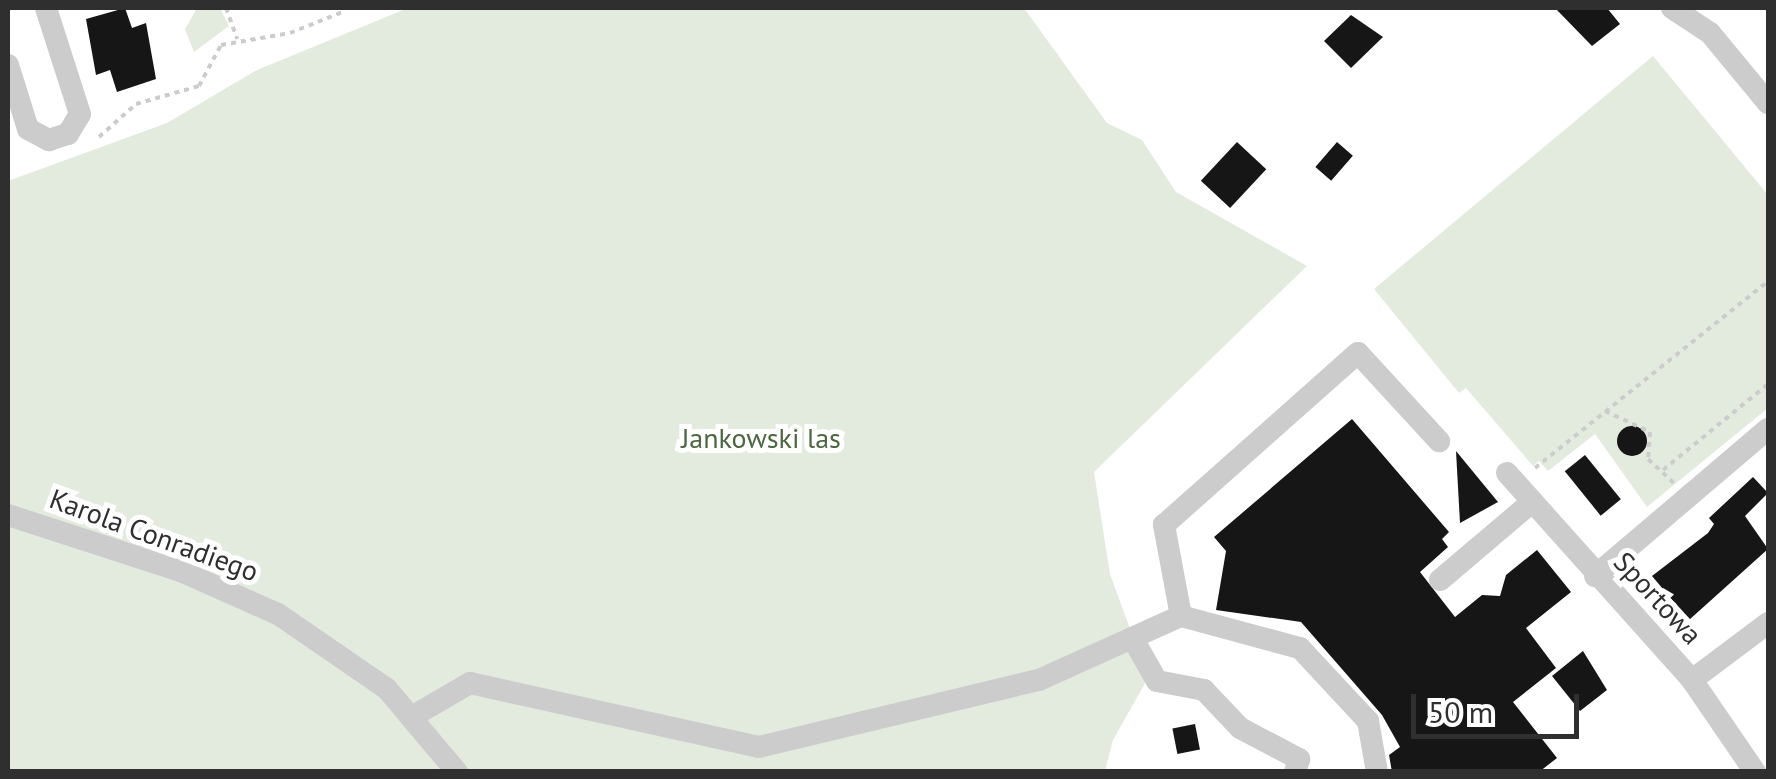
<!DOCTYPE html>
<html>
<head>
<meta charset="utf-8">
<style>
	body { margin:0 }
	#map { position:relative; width:1776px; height:779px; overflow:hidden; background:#fff; font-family:"PT Sans",sans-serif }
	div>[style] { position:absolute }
	.green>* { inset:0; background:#e3ebdf }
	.building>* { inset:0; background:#161616; transform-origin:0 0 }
	.round { border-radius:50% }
	.path>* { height:4px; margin-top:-2px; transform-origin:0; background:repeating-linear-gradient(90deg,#ccc 0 5px,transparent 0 10px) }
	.minor>* { height:22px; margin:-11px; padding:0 11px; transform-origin:11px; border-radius:11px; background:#ccc }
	span { translate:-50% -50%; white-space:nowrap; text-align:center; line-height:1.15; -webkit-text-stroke:10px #fff; paint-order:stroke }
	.park-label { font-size:28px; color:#4d6741 }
	.street-label { font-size:28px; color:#2f2f2f }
	.frame { position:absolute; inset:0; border:10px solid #2f2f2f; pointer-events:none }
	.scale { position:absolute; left:1411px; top:694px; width:168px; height:45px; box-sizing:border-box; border:5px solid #2f2f2f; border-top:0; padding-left:12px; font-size:30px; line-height:35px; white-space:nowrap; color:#2f2f2f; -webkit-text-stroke:8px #fff; paint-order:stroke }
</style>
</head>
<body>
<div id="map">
	<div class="green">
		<i style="clip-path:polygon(197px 8px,220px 8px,229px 26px,194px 52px,185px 29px)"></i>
		<i style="clip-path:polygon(408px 8px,1024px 8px,1107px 123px,1142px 140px,1176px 192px,1307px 266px,1094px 472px,1110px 574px,1148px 678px,1113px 740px,1105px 771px,8px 772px,8px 181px,167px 123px,257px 70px)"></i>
		<i style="clip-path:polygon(1653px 56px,1768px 195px,1768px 408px,1647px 507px,1595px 434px,1548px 471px,1539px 461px,1533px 466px,1466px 388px,1459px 393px,1374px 289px)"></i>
	</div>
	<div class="building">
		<i style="clip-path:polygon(125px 8px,132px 28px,146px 23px,156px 79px,117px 92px,110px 70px,96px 75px,86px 19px)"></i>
		<i style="clip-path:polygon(1555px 8px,1607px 8px,1620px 24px,1592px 46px)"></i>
		<i style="clip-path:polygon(1351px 15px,1383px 37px,1351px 68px,1324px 41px)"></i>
		<i style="left:1237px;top:142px;width:40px;height:53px;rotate:43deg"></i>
		<i style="left:1337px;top:142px;width:21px;height:33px;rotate:41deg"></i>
		<i style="clip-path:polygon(1352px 419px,1449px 532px,1442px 539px,1448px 547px,1420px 572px,1455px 617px,1482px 595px,1500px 596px,1506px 575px,1537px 550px,1571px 592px,1526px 628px,1556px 668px,1513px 702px,1557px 758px,1539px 772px,1392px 772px,1389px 755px,1400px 747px,1382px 715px,1301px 622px,1216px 610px,1226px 551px,1214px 537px)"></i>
		<i class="round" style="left:1617px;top:426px;width:30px;height:30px"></i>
		<i style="clip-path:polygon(1456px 451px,1498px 502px,1460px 523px)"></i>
		<i style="left:1585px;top:455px;width:57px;height:26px;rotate:51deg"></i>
		<i style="clip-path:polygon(1753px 477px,1768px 493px,1745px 516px,1768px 549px,1689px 620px,1652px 576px,1708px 533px,1714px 524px,1709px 518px)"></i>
		<i style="clip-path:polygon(1583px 651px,1607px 690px,1580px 711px,1552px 676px)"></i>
		<i style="left:1195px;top:724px;width:26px;height:23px;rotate:79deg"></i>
	</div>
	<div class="path">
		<i style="left:226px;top:8px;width:33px;rotate:70deg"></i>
		<i style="left:99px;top:137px;width:50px;rotate:-41.7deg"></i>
		<i style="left:136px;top:104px;width:66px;rotate:-15.9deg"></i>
		<i style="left:199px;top:86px;width:47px;rotate:-61.8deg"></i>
		<i style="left:221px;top:45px;width:70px;rotate:-9.9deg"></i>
		<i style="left:290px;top:33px;width:59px;rotate:-21.8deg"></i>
		<i style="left:1605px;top:411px;width:50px;rotate:25deg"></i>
		<i style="left:1650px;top:432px;width:27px;rotate:94deg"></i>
		<i style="left:1648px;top:459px;width:35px;rotate:43deg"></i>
		<i style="left:1535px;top:468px;width:299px;rotate:-38.7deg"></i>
		<i style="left:1663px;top:470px;width:136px;rotate:-39.3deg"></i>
	</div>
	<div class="minor">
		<i style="left:1672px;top:8px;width:45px;rotate:33.3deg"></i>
		<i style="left:1710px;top:33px;width:91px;rotate:50.4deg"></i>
		<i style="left:8px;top:65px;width:67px;rotate:72.6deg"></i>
		<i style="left:28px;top:129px;width:24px;rotate:28deg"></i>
		<i style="left:49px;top:140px;width:20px;rotate:-18deg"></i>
		<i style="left:68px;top:134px;width:23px;rotate:-59deg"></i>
		<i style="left:80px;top:114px;width:111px;rotate:-107.8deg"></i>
		<i style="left:1507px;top:473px;width:278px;rotate:48.2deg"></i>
		<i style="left:1692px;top:680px;width:112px;rotate:55.6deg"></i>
		<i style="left:8px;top:515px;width:184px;rotate:18deg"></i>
		<i style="left:183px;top:572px;width:104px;rotate:23.9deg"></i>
		<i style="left:278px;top:614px;width:132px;rotate:34.5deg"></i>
		<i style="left:387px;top:689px;width:109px;rotate:49.9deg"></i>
		<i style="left:1595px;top:576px;width:227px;rotate:-40.4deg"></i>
		<i style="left:1440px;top:580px;width:121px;rotate:-40.3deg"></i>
		<i style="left:1181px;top:616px;width:123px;rotate:15.1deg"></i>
		<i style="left:1300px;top:648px;width:100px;rotate:47deg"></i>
		<i style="left:1368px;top:721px;width:52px;rotate:80deg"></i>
		<i style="left:1133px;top:639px;width:48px;rotate:60.3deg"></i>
		<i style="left:1157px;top:681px;width:48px;rotate:10.8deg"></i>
		<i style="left:1204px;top:690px;width:52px;rotate:46.5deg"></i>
		<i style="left:1240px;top:728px;width:67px;rotate:27.7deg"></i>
		<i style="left:1299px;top:759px;width:14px;rotate:107deg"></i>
		<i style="left:1692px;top:680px;width:95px;rotate:-36.9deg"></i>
		<i style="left:415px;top:715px;width:64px;rotate:-30.2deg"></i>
		<i style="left:470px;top:683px;width:296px;rotate:12.5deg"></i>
		<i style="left:759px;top:747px;width:288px;rotate:-13.5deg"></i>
		<i style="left:1039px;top:680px;width:156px;rotate:-24.3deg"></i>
		<i style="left:1181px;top:616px;width:93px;rotate:-100.6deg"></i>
		<i style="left:1164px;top:525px;width:259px;rotate:-41.6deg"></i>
		<i style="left:1358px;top:353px;width:120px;rotate:47.4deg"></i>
	</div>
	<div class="park-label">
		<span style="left:761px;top:438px">Jankowski las</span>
	</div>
	<div class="street-label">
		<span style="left:154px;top:535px;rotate:20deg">Karola Conradiego</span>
		<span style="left:1658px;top:598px;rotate:47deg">Sportowa</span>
	</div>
	<div class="frame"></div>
	<div class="scale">50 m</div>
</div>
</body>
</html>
